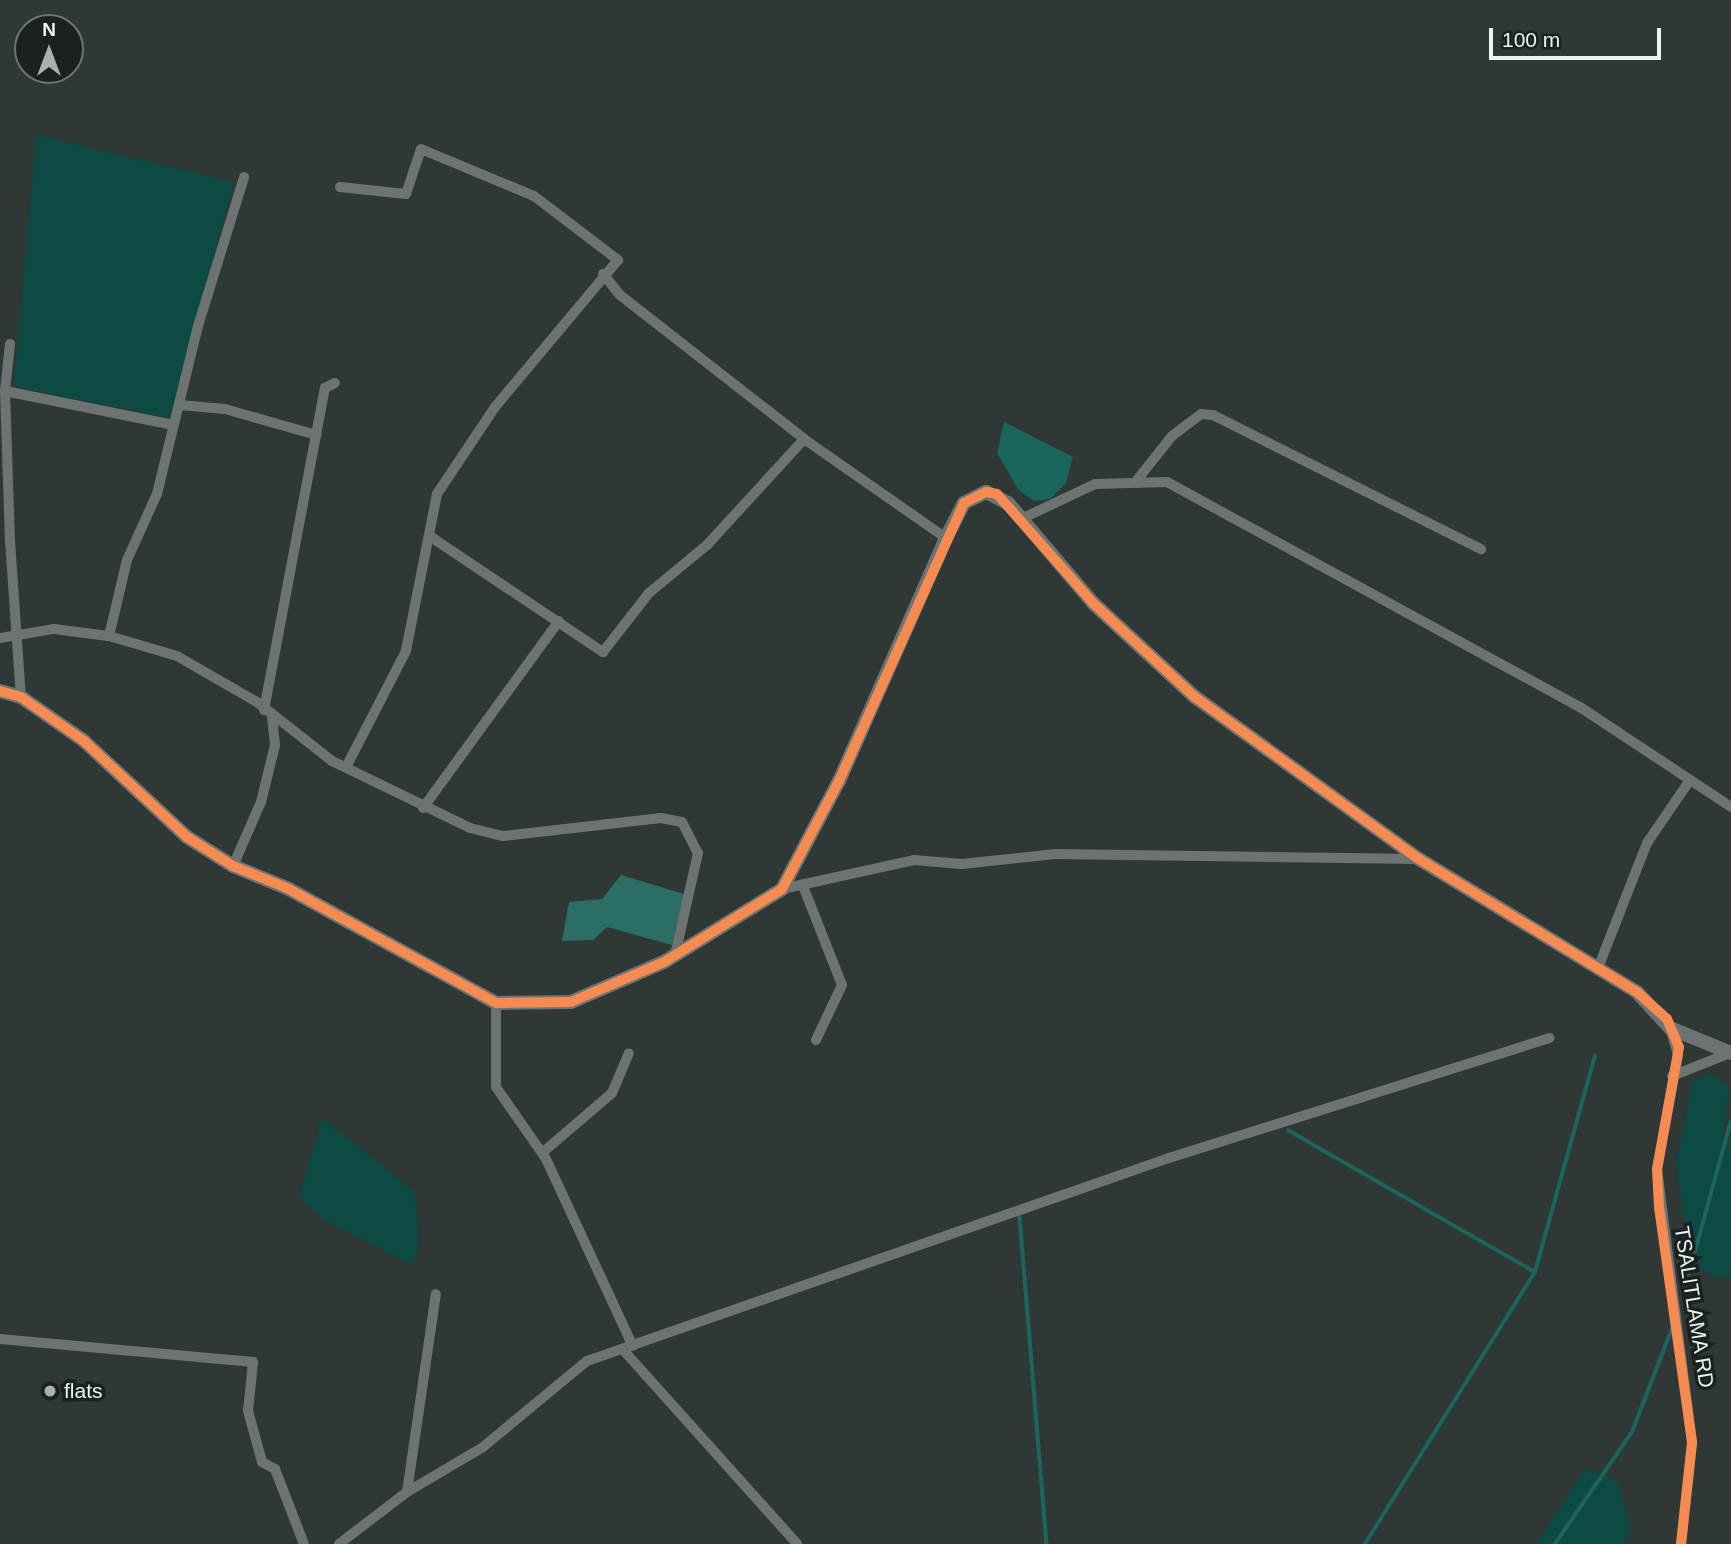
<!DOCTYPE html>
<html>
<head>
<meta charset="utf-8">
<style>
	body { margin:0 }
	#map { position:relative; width:1731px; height:1544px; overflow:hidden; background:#303836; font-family:Arial,sans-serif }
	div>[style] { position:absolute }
	.green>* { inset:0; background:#0e4a44 }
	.forest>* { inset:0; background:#2b6e66 }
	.water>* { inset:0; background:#1a655c }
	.stream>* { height:3.5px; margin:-1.75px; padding:0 1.75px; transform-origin:1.75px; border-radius:1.75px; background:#1a655c }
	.minor>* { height:10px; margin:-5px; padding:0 5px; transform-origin:5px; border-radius:5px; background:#6c7372 }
	.tertiary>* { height:14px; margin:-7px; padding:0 7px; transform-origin:7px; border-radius:7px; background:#6c7372 }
	.cycleway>* { height:10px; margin:-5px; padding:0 5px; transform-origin:5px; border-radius:5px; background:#f68b52 }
	.dots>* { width:19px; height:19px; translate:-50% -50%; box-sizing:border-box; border:4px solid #1a2120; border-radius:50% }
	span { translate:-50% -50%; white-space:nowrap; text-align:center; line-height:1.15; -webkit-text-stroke:7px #1a2120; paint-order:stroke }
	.street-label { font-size:21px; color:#eaf4f2 }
	.poi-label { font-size:21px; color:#eaf4f2 }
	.left { translate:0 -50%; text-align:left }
	.north { position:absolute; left:14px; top:14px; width:70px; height:70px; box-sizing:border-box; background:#1a2120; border:2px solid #6d7574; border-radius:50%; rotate:0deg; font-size:19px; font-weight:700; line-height:28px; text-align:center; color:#eaf4f2 }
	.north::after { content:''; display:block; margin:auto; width:24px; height:32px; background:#a9b2b0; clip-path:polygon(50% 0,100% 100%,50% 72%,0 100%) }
	.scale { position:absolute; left:1489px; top:28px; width:172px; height:32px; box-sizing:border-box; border:4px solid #eaf4f2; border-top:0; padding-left:9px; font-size:21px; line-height:24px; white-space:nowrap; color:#eaf4f2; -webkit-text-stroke:5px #1a2120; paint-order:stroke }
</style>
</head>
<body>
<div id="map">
	<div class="green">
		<i style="clip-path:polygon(36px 135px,234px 182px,170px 418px,14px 387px)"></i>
		<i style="clip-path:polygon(1710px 1073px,1730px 1088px,1722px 1137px,1731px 1139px,1731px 1277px,1717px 1278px,1704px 1272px,1688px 1247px,1676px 1164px,1693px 1081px)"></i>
		<i style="clip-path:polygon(322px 1118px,415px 1192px,419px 1245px,412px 1265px,322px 1219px,299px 1196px)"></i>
		<i style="clip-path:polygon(1585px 1468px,1618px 1481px,1631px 1530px,1623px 1544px,1537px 1544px)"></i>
	</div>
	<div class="forest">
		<i style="clip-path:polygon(621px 875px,684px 894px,672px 945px,607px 927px,593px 940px,562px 941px,569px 902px,602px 899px)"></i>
	</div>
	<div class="water">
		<i style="clip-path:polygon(1004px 422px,1073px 457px,1066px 483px,1050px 499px,1034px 501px,1018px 489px,997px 453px)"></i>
	</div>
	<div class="stream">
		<i style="left:1288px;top:1130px;width:285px;rotate:29.9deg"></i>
		<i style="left:1020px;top:1217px;width:328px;rotate:85.3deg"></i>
		<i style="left:1683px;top:1295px;width:180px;rotate:-74.6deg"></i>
		<i style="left:1365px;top:1544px;width:321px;rotate:-58deg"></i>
		<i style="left:1535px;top:1272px;width:224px;rotate:-74.5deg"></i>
		<i style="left:1555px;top:1544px;width:136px;rotate:-55.5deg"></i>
		<i style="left:1632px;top:1432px;width:110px;rotate:-68.8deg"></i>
	</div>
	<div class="minor">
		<i style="left:340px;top:187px;width:66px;rotate:6.1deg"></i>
		<i style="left:406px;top:194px;width:47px;rotate:-71.6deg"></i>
		<i style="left:421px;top:149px;width:122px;rotate:22.6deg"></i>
		<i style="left:534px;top:196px;width:106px;rotate:37.3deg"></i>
		<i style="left:618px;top:260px;width:192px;rotate:129.9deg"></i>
		<i style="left:495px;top:407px;width:105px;rotate:123.7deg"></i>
		<i style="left:437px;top:494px;width:160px;rotate:101.2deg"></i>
		<i style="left:406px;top:651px;width:131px;rotate:117.3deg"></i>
		<i style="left:603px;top:274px;width:27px;rotate:51deg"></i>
		<i style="left:620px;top:295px;width:234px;rotate:38deg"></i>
		<i style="left:804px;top:439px;width:173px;rotate:34.9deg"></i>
		<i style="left:10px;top:344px;width:47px;rotate:96.1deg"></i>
		<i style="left:5px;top:391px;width:150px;rotate:88.1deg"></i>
		<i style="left:10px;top:541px;width:156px;rotate:86deg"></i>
		<i style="left:5px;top:391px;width:172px;rotate:11.4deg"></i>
		<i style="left:179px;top:405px;width:46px;rotate:5deg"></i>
		<i style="left:225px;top:409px;width:95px;rotate:15.9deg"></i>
		<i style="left:1137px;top:480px;width:56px;rotate:-51.5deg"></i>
		<i style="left:1172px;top:436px;width:36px;rotate:-37deg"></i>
		<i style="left:1201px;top:414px;width:12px;rotate:5deg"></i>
		<i style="left:1213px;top:415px;width:300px;rotate:26.6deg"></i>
		<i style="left:1021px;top:519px;width:82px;rotate:-25.3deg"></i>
		<i style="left:1095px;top:484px;width:72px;rotate:-1.6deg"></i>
		<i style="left:1167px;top:482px;width:470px;rotate:28.6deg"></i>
		<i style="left:1580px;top:707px;width:181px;rotate:33.5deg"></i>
		<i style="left:431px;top:537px;width:207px;rotate:33.8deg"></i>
		<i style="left:603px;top:652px;width:75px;rotate:-52.1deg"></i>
		<i style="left:649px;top:593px;width:75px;rotate:-39.6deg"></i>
		<i style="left:707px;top:545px;width:144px;rotate:-47.5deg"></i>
		<i style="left:109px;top:636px;width:78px;rotate:-76.7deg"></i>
		<i style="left:127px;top:560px;width:72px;rotate:-65.6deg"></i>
		<i style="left:157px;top:494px;width:173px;rotate:-76.3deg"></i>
		<i style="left:198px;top:326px;width:156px;rotate:-72.8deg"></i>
		<i style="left:0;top:638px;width:55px;rotate:-9.5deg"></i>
		<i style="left:54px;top:629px;width:55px;rotate:7.3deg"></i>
		<i style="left:109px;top:636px;width:71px;rotate:16.4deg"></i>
		<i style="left:177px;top:656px;width:92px;rotate:29.9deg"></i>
		<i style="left:257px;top:702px;width:95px;rotate:38.2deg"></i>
		<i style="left:332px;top:761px;width:153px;rotate:25.9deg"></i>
		<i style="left:470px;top:828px;width:34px;rotate:14deg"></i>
		<i style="left:503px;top:836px;width:159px;rotate:-6.5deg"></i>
		<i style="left:661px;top:818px;width:21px;rotate:11deg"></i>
		<i style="left:682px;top:822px;width:35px;rotate:63deg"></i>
		<i style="left:698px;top:853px;width:105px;rotate:102.7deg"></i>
		<i style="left:264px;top:710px;width:328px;rotate:-79.3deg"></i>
		<i style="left:325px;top:388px;width:11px;rotate:-27deg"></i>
		<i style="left:423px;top:808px;width:231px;rotate:-54deg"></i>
		<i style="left:233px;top:866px;width:70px;rotate:-66.4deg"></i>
		<i style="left:261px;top:802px;width:59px;rotate:-76.2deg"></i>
		<i style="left:275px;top:745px;width:28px;rotate:-96deg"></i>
		<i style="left:803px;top:886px;width:106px;rotate:68.5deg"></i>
		<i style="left:842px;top:985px;width:61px;rotate:115.3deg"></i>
		<i style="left:782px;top:889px;width:135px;rotate:-12.4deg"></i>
		<i style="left:914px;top:860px;width:48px;rotate:4.8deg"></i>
		<i style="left:962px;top:864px;width:94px;rotate:-6.1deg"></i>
		<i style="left:1055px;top:854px;width:364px;rotate:0.8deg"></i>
		<i style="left:1598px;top:968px;width:134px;rotate:-68.6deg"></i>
		<i style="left:1647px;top:843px;width:76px;rotate:-55.7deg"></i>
		<i style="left:496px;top:1003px;width:84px;rotate:90deg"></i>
		<i style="left:496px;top:1087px;width:88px;rotate:55.2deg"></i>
		<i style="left:546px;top:1159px;width:206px;rotate:65.1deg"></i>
		<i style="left:1670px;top:1028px;width:28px;rotate:73deg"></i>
		<i style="left:1678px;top:1055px;width:116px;rotate:100.4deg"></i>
		<i style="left:1657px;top:1169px;width:276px;rotate:82.7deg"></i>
		<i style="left:1692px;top:1443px;width:102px;rotate:96.2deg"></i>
		<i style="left:1672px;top:1076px;width:62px;rotate:-21.6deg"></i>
		<i style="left:542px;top:1153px;width:92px;rotate:-40.6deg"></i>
		<i style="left:612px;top:1093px;width:43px;rotate:-67deg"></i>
		<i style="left:0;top:1339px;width:254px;rotate:5.2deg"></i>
		<i style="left:253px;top:1362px;width:49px;rotate:95.8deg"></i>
		<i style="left:248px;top:1411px;width:53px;rotate:74.6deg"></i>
		<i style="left:262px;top:1462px;width:15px;rotate:28deg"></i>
		<i style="left:275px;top:1469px;width:80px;rotate:68.9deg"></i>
		<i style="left:625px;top:1352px;width:258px;rotate:48.1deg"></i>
		<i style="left:407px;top:1492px;width:200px;rotate:-81.7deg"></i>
		<i style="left:339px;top:1544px;width:86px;rotate:-37.4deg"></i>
		<i style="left:407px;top:1492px;width:88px;rotate:-30.6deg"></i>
		<i style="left:483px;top:1447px;width:135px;rotate:-39.6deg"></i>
		<i style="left:587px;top:1361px;width:616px;rotate:-19.23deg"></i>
		<i style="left:1169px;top:1158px;width:399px;rotate:-17.5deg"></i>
	</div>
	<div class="tertiary">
		<i style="left:0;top:691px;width:22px;rotate:16deg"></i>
		<i style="left:21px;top:697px;width:77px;rotate:34.9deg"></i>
		<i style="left:84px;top:741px;width:141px;rotate:43deg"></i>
		<i style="left:187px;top:837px;width:54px;rotate:32.2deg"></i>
		<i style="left:233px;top:866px;width:58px;rotate:22.2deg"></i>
		<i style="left:287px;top:888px;width:239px;rotate:28.8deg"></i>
		<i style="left:496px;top:1003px;width:75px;rotate:-0.8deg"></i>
		<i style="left:571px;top:1002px;width:101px;rotate:-23.3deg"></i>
		<i style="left:664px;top:962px;width:139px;rotate:-31.7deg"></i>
		<i style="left:782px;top:889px;width:122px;rotate:-62.2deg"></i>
		<i style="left:839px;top:781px;width:266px;rotate:-66.2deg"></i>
		<i style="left:946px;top:538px;width:39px;rotate:-63deg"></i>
		<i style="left:964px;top:503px;width:25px;rotate:-27deg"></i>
		<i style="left:986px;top:492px;width:25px;rotate:27deg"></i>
		<i style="left:1008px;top:503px;width:131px;rotate:49.6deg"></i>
		<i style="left:1093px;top:603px;width:139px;rotate:42.7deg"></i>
		<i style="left:1195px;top:697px;width:276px;rotate:35.9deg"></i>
		<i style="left:1419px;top:859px;width:255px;rotate:31.4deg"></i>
		<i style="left:1637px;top:992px;width:49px;rotate:47.5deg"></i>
		<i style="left:1670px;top:1028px;width:66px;rotate:22.3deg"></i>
	</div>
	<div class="cycleway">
		<i style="left:0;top:691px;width:22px;rotate:16deg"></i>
		<i style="left:21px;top:697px;width:77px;rotate:34.9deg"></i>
		<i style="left:84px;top:741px;width:141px;rotate:43deg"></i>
		<i style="left:187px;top:837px;width:54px;rotate:32.2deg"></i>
		<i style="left:233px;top:866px;width:58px;rotate:22.2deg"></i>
		<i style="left:287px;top:888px;width:239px;rotate:28.8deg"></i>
		<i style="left:496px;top:1003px;width:75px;rotate:-0.8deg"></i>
		<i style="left:571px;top:1002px;width:101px;rotate:-23.3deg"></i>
		<i style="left:664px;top:962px;width:139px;rotate:-31.7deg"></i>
		<i style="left:782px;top:889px;width:122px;rotate:-62.2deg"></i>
		<i style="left:839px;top:781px;width:305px;rotate:-65.8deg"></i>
		<i style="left:964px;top:503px;width:25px;rotate:-27deg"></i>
		<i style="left:986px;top:492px;width:11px;rotate:10deg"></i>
		<i style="left:997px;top:494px;width:145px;rotate:48.6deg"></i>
		<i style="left:1093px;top:603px;width:139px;rotate:42.7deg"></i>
		<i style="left:1195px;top:697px;width:276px;rotate:35.9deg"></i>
		<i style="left:1419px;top:859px;width:255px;rotate:31.4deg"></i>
		<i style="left:1637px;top:992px;width:40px;rotate:42deg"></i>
		<i style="left:1667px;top:1019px;width:30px;rotate:67deg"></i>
		<i style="left:1679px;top:1047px;width:124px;rotate:100.2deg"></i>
		<i style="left:1657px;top:1169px;width:38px;rotate:87deg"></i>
		<i style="left:1659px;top:1207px;width:238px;rotate:82deg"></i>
		<i style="left:1692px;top:1443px;width:102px;rotate:96.2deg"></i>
	</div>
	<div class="dots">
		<i style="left:50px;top:1391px;background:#a9b2b0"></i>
	</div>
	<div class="street-label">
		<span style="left:1694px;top:1307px;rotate:81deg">TSALITLAMA RD</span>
	</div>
	<div class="poi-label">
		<span class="left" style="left:64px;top:1391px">flats</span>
	</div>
	<div class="north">N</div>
	<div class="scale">100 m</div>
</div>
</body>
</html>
